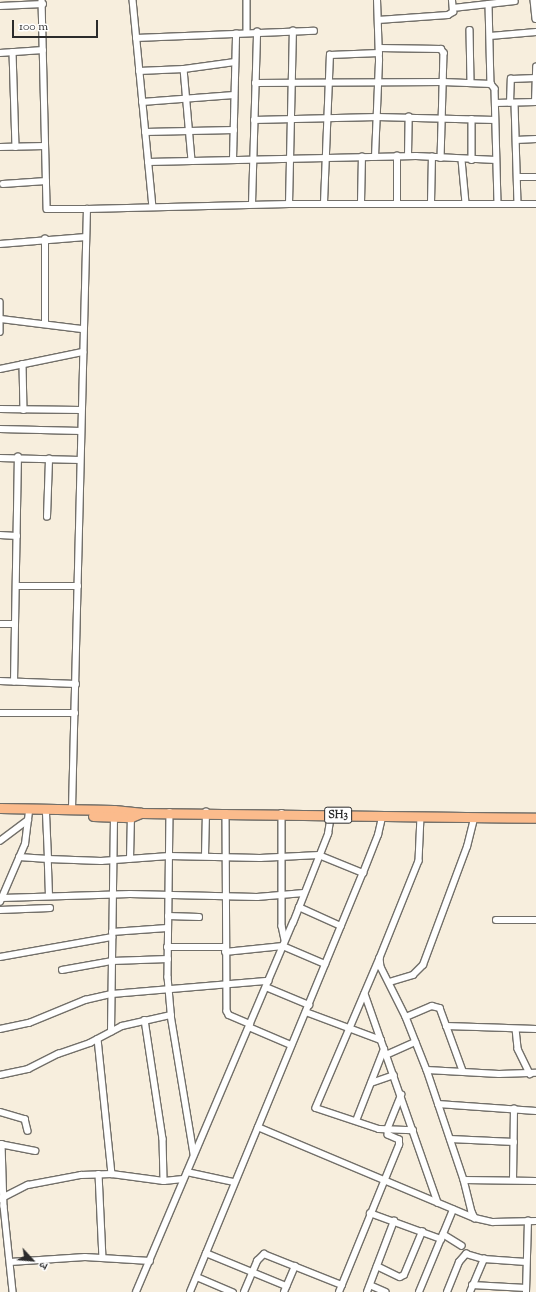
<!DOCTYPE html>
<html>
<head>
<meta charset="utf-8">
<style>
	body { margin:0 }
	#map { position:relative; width:536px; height:1292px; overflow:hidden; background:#f7eedd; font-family:"Sorts Mill Goudy","Noto Serif Devanagari",serif }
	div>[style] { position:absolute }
	.roads { filter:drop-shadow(1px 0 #726f69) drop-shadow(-1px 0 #726f69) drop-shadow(0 1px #726f69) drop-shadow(0 -1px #726f69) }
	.street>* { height:5.5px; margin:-2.75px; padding:0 2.75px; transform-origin:2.75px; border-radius:2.75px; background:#fff }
	.primary>* { height:9px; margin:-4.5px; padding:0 4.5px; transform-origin:4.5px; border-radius:4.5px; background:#fbbb8c }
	span { translate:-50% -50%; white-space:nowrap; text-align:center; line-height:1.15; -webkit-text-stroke:3px #fff; paint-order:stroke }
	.shield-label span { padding:1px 3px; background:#fff; border:1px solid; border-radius:3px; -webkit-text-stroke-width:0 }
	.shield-label { font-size:11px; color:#2b2b2b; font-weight:700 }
	.north { position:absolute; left:12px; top:1240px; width:40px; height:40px; -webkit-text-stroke:3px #fff; paint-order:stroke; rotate:116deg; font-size:11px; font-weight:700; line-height:16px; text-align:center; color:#2b2b2b }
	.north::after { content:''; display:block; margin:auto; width:14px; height:18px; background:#2b2b2b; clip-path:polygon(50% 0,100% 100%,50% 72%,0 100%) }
	.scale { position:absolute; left:12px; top:20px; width:86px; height:18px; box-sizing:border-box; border:2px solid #2b2b2b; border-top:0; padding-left:5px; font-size:12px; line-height:14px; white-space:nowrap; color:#2b2b2b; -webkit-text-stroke:3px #fff; paint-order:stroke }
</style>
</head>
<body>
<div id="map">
	<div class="roads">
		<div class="street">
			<i style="left:42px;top:0;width:209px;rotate:88.6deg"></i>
			<i style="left:47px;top:209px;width:40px"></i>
			<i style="left:133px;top:0;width:207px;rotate:84.5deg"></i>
			<i style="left:247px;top:0;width:33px;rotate:90deg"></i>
			<i style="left:534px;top:0;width:19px;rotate:84deg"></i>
			<i style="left:489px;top:4px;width:80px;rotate:88.6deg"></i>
			<i style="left:0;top:6px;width:43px;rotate:-2.7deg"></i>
			<i style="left:453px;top:8px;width:62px;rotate:-6.4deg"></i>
			<i style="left:378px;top:20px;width:70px;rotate:-4.1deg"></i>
			<i style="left:448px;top:15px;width:6px;rotate:-31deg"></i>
			<i style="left:453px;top:12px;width:12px;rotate:-95deg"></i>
			<i style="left:470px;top:30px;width:53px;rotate:88.9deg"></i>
			<i style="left:490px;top:36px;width:46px;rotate:-5deg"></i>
			<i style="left:136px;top:38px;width:178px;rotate:-2.3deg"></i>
			<i style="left:379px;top:48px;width:62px;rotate:0.9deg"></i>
			<i style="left:441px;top:49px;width:5px;rotate:53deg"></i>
			<i style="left:444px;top:53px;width:105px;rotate:91.6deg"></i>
			<i style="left:13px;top:52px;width:95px;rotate:88.2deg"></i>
			<i style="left:0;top:53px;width:43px;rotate:-4deg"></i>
			<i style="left:184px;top:69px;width:92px;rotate:85deg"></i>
			<i style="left:139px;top:71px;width:45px;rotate:-2.5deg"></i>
			<i style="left:184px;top:69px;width:51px;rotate:-7.8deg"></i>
			<i style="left:255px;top:83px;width:188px;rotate:-0.3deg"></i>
			<i style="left:443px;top:82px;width:48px;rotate:2.4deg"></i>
			<i style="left:491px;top:84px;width:6px;rotate:51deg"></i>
			<i style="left:495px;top:89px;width:115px;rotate:88.5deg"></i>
			<i style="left:142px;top:102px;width:92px;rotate:-4.4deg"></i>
			<i style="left:535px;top:102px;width:35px;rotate:-88deg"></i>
			<i style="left:495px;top:103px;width:41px;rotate:-1.4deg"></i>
			<i style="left:510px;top:103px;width:24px;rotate:-88deg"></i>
			<i style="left:511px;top:79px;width:25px;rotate:-2deg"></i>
			<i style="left:515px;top:103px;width:101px;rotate:88.3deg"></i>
			<i style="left:472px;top:119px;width:41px;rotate:90deg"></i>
			<i style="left:254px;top:120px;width:123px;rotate:-1.4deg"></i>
			<i style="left:377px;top:117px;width:118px;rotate:1.5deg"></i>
			<i style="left:145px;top:132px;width:89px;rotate:-1.3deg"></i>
			<i style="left:516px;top:140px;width:20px;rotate:-3deg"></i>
			<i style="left:0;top:147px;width:45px;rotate:-1.3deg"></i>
			<i style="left:408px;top:156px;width:39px;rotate:-89deg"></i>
			<i style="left:375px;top:157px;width:97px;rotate:-87.6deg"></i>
			<i style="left:379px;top:60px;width:60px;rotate:-91.9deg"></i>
			<i style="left:233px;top:160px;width:126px;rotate:-88.6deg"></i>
			<i style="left:462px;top:160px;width:43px;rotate:84.7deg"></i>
			<i style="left:148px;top:162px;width:268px;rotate:-1.3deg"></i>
			<i style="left:416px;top:156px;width:80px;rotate:2.9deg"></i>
			<i style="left:517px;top:177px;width:19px"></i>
			<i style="left:3px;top:184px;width:43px;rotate:-4deg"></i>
			<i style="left:324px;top:203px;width:148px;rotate:-87.7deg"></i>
			<i style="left:330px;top:55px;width:49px;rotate:-2.3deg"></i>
			<i style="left:361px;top:203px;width:46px;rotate:-88.8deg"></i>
			<i style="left:397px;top:203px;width:47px;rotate:-90deg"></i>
			<i style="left:431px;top:203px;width:46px;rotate:-88.8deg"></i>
			<i style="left:252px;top:204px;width:172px;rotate:-88.3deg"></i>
			<i style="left:289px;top:204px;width:173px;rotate:-88.7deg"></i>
			<i style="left:0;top:244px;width:86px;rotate:-4.7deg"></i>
			<i style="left:0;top:302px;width:30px;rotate:90deg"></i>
			<i style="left:1px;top:319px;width:83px;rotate:7deg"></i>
			<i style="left:45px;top:322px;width:83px;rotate:-90deg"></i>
			<i style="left:23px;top:364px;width:46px;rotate:88.8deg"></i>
			<i style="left:0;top:369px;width:85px;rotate:-11.6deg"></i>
			<i style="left:0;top:409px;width:81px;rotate:0.7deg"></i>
			<i style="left:0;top:429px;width:81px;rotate:1.4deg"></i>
			<i style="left:0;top:458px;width:80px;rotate:1.4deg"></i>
			<i style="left:47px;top:517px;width:58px;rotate:-88deg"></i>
			<i style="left:0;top:535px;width:17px;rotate:3deg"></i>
			<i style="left:16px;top:586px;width:62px"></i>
			<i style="left:0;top:624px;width:15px"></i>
			<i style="left:0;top:681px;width:76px;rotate:2.3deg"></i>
			<i style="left:14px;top:682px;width:225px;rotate:-89deg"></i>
			<i style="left:0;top:713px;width:75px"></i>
			<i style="left:72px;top:809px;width:600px;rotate:-88.57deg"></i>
			<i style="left:87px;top:209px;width:202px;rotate:-1.4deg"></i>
			<i style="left:289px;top:204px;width:247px"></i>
			<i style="left:170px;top:812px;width:165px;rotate:90.7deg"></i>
			<i style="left:168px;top:977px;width:38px;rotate:85deg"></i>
			<i style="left:171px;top:1015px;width:141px;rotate:80.6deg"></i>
			<i style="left:226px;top:813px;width:198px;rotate:89.7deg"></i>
			<i style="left:227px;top:1011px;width:4px;rotate:63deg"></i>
			<i style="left:229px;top:1015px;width:23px;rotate:23deg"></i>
			<i style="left:282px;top:813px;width:113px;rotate:90deg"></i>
			<i style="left:282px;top:926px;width:14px;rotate:78deg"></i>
			<i style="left:421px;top:817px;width:44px;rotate:92.6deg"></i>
			<i style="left:419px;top:861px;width:105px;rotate:111.9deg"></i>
			<i style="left:380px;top:958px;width:9px;rotate:84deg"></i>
			<i style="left:381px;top:967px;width:56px;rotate:63.4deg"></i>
			<i style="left:406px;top:1017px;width:57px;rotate:68.4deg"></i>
			<i style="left:427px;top:1070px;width:116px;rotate:71.4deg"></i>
			<i style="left:464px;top:1180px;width:33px;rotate:76deg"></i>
			<i style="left:472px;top:1212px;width:7px;rotate:63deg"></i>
			<i style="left:475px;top:1218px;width:18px;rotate:13deg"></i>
			<i style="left:493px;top:1222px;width:43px;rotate:-1.3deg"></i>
			<i style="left:0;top:841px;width:35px;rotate:-37deg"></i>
			<i style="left:205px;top:856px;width:44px;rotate:-88.7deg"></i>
			<i style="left:19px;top:857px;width:29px;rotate:4deg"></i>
			<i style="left:48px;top:859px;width:45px;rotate:-92.5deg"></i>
			<i style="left:130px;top:859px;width:44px;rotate:-88.7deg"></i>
			<i style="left:49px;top:896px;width:37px;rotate:-92deg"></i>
			<i style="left:48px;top:859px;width:53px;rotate:2.2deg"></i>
			<i style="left:101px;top:861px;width:68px;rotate:-4.2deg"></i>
			<i style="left:169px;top:856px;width:91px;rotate:1.3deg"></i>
			<i style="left:260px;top:858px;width:59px;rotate:-2.9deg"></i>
			<i style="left:319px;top:855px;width:48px;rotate:22.2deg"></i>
			<i style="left:2px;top:898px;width:128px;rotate:-1.8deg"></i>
			<i style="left:130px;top:894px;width:127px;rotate:1.4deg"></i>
			<i style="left:257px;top:897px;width:47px;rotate:-4.9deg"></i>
			<i style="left:0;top:902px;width:63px;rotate:-66.7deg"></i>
			<i style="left:25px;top:844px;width:31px;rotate:-83deg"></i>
			<i style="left:299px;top:907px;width:46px;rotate:24.3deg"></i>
			<i style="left:0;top:910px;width:50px;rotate:-2.3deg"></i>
			<i style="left:168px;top:916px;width:31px;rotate:2deg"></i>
			<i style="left:496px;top:920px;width:40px"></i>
			<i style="left:112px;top:932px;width:55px;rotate:-4.2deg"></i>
			<i style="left:167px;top:947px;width:58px"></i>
			<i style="left:225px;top:952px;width:58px;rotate:-5.9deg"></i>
			<i style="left:283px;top:946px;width:46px;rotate:23.2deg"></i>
			<i style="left:0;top:957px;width:114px;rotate:-10.1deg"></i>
			<i style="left:380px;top:958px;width:163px;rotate:113.1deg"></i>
			<i style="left:316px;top:1108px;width:66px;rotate:18.4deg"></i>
			<i style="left:379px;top:1129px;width:34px;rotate:2deg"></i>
			<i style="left:62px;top:970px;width:51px;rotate:-10.2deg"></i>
			<i style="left:112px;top:961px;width:56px;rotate:-2deg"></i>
			<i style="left:390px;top:982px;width:24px;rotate:-17deg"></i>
			<i style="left:413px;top:975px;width:14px;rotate:-45deg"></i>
			<i style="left:423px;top:965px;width:126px;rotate:-69.6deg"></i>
			<i style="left:467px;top:847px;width:30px;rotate:-76deg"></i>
			<i style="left:266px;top:987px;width:47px;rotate:22.7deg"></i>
			<i style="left:365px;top:994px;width:221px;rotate:70.7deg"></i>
			<i style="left:306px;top:1012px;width:80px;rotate:20.5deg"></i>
			<i style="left:406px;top:1017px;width:28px;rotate:-23deg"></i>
			<i style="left:432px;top:1006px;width:8px;rotate:14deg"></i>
			<i style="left:440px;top:1008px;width:67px;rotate:69.9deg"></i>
			<i style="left:145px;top:1020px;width:120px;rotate:81.4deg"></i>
			<i style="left:163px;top:1139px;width:42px;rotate:88.6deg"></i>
			<i style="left:446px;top:1026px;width:90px;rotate:1.9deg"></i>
			<i style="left:249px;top:1027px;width:46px;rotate:23.2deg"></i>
			<i style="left:0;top:1029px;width:30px;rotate:-12deg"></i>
			<i style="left:29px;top:1023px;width:61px;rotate:-22.3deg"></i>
			<i style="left:85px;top:1000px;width:28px;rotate:-13deg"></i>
			<i style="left:112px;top:994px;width:157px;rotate:-4.8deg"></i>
			<i style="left:516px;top:1029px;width:20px;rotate:84deg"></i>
			<i style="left:518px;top:1049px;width:28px;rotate:64deg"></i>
			<i style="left:111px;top:1032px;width:216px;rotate:-89.2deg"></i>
			<i style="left:98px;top:1039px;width:136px;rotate:84.1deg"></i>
			<i style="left:386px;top:1055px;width:32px;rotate:-24deg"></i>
			<i style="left:427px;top:1070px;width:72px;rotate:3.2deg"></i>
			<i style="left:499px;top:1074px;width:37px;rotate:-2deg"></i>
			<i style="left:0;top:1075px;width:29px;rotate:-12deg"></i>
			<i style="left:28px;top:1069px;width:34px;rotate:-27deg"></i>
			<i style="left:58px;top:1054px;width:34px;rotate:-19deg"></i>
			<i style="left:90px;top:1043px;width:36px;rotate:-28deg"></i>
			<i style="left:122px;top:1026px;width:50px;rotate:-12.7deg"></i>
			<i style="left:371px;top:1083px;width:24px;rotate:-19deg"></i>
			<i style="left:438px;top:1104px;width:98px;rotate:4.1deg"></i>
			<i style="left:0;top:1112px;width:26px;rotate:16deg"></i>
			<i style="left:25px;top:1119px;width:12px;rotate:76deg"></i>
			<i style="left:356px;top:1121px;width:77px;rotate:-68.7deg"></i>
			<i style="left:258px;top:1127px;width:235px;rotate:22.8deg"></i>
			<i style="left:450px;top:1139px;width:64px;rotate:2.7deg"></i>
			<i style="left:0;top:1144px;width:36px;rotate:11deg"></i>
			<i style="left:2px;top:1144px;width:62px;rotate:88.2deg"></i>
			<i style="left:4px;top:1206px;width:86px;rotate:84deg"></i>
			<i style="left:187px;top:1172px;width:48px;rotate:12deg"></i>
			<i style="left:99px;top:1174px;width:84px;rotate:87.3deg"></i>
			<i style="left:464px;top:1180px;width:72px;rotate:0.8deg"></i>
			<i style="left:513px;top:1180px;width:71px;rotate:-89.2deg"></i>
			<i style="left:0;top:1199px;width:31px;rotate:-27deg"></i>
			<i style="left:28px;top:1185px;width:54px;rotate:-10.7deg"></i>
			<i style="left:81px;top:1175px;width:31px;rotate:-2deg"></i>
			<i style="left:112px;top:1174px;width:52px;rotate:7.7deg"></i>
			<i style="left:164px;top:1181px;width:19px;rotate:-6deg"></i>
			<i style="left:370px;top:1213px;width:76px;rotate:20.1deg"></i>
			<i style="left:443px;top:1234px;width:22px;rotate:32deg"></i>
			<i style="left:206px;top:1253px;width:87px;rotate:22.4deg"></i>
			<i style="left:10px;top:1262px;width:75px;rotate:-3.8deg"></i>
			<i style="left:85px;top:1257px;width:65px;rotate:3.5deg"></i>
			<i style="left:377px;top:1266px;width:25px;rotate:26deg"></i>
			<i style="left:400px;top:1277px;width:4px;rotate:-27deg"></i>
			<i style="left:404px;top:1275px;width:47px;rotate:-67.3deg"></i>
			<i style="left:197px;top:1277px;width:39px;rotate:23deg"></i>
			<i style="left:370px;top:1285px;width:17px;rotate:24deg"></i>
			<i style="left:472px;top:1285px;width:54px;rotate:3.2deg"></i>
			<i style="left:136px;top:1292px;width:401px;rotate:-67deg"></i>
			<i style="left:293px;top:923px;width:96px;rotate:-68.5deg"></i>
			<i style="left:328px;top:834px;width:20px;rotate:-81deg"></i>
			<i style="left:190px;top:1292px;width:453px;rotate:-67.6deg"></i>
			<i style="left:363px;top:873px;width:41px;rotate:-68.5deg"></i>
			<i style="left:378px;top:835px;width:18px;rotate:-77deg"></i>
			<i style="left:244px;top:1292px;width:34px;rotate:-67deg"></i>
			<i style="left:257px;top:1261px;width:10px;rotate:-45deg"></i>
			<i style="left:264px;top:1254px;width:84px;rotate:21.7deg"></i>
			<i style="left:284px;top:1292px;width:28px;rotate:-67deg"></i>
			<i style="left:339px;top:1292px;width:159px;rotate:-67.8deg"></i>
			<i style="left:399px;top:1145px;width:5px;rotate:-90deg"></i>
			<i style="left:399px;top:1140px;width:12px;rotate:-156deg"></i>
			<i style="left:388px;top:1135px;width:5px;rotate:-101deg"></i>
			<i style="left:387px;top:1130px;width:38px;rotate:-68deg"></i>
			<i style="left:367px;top:1292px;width:76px;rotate:-69.2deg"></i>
			<i style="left:419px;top:1292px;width:89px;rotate:-67.5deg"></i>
			<i style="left:447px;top:1292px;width:32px;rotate:-68deg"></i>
			<i style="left:459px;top:1262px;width:11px;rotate:-49deg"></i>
			<i style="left:466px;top:1254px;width:19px;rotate:16deg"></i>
			<i style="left:484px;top:1259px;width:42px;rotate:4.1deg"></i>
			<i style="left:470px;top:1292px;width:36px;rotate:-67deg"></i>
			<i style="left:526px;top:1292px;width:71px;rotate:-88.4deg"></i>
		</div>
		<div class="primary">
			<i style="left:0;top:808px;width:114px;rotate:1deg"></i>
			<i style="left:114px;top:810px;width:27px;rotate:6deg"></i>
			<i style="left:141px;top:813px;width:395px;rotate:0.7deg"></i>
			<i style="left:93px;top:816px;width:38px;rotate:2deg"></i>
			<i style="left:131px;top:817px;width:11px;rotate:-22deg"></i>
		</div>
	</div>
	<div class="shield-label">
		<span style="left:338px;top:815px">SH3</span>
	</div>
	<div class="north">उ</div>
	<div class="scale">100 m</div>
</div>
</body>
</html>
